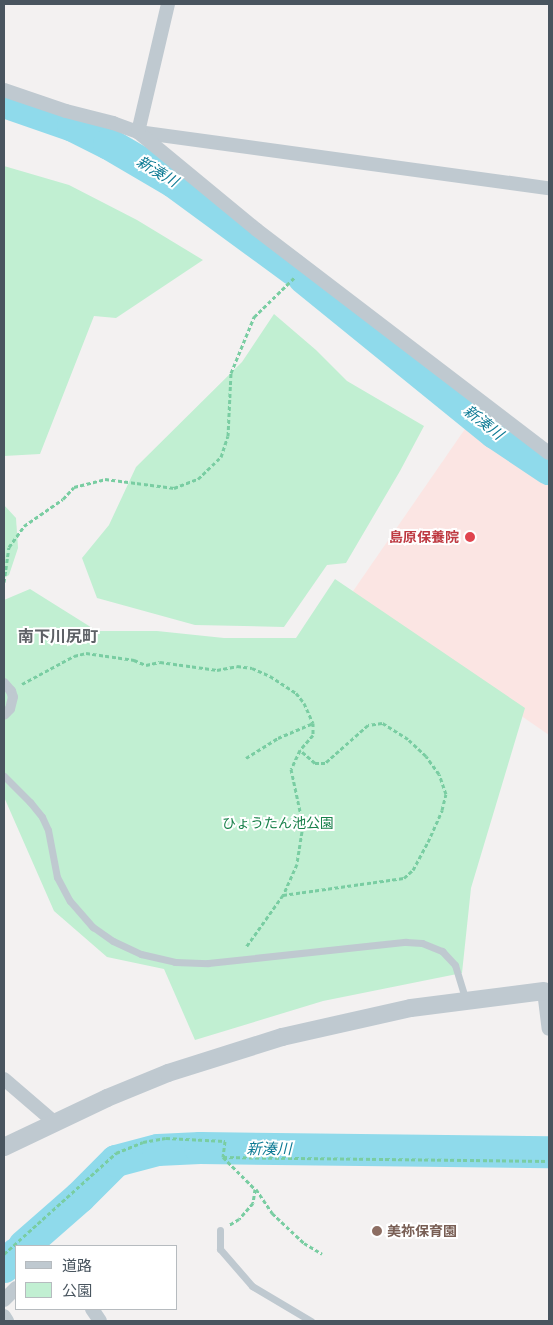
<!DOCTYPE html>
<html>
<head>
<meta charset="utf-8">
<style>
	body { margin:0 }
	#map { position:relative; width:553px; height:1325px; overflow:hidden; background:#f3f1f1; font-family:"DejaVu Sans","Noto Sans JP",sans-serif }
	div>[style] { position:absolute }
	.medical>* { inset:0; background:#fbe5e3 }
	.green>* { inset:0; background:#c1efd2 }
	.river>* { height:32px; margin:-16px; padding:0 16px; transform-origin:16px; border-radius:16px; background:#8fdaeb }
	.path>* { height:3px; margin-top:-1.5px; transform-origin:0; background:repeating-linear-gradient(90deg,#79cda2 0 4px,transparent 0 6.5px) }
	.service>* { height:7px; margin:-3.5px; padding:0 3.5px; transform-origin:3.5px; border-radius:3.5px; background:#bfc9d0 }
	.pedestrian>* { height:10px; margin:-5px; padding:0 5px; transform-origin:5px; border-radius:5px; background:#bfc9d0 }
	.minor>* { height:14px; margin:-7px; padding:0 7px; transform-origin:7px; border-radius:7px; background:#bfc9d0 }
	.tertiary>* { height:18px; margin:-9px; padding:0 9px; transform-origin:9px; border-radius:9px; background:#bfc9d0 }
	.dots>* { width:14px; height:14px; translate:-50% -50%; box-sizing:border-box; border:2px solid #fff; border-radius:50% }
	span { translate:-50% -50%; white-space:nowrap; text-align:center; line-height:1.15; -webkit-text-stroke:4px #fff; paint-order:stroke }
	.health-label { font-size:14px; color:#be3a42; font-weight:700 }
	.right { translate:-100% -50%; text-align:right }
	.park-label { font-size:14px; color:#19814b }
	.education-label { font-size:14px; color:#785e54; font-weight:700 }
	.left { translate:0 -50%; text-align:left }
	.water-label { font-size:15px; color:#0e7b95; font-style:italic }
	.quarter-label { font-size:16px; color:#5e6166; font-weight:700 }
	.frame { position:absolute; inset:0; border:5px solid #49555f; pointer-events:none }
	.legend { position:absolute; left:15px; top:1245px; width:162px; height:65px; box-sizing:border-box; background:#fff; border:1px solid #b6bbbf; margin:0; padding:6px 9px; list-style:none; font-size:15px; color:#49555f }
	.legend li { display:flex; align-items:center; gap:10px; height:25px }
	.legend b { width:25px; border:1px solid #b6bbbf }
</style>
</head>
<body>
<div id="map">
	<div class="medical">
		<i style="clip-path:polygon(467px 426px,549px 478px,549px 735px,349px 597px)"></i>
	</div>
	<div class="green">
		<i style="clip-path:polygon(4px 166px,69px 185px,137px 220px,203px 260px,116px 318px,94px 316px,40px 454px,4px 456px)"></i>
		<i style="clip-path:polygon(274px 314px,316px 350px,347px 381px,424px 426px,400px 471px,346px 563px,327px 565px,284px 627px,195px 625px,97px 598px,82px 558px,109px 525px,136px 467px,242px 362px)"></i>
		<i style="clip-path:polygon(4px 505px,16px 518px,18px 548px,9px 575px,4px 578px)"></i>
		<i style="clip-path:polygon(335px 579px,525px 708px,471px 888px,462px 973px,323px 1001px,195px 1040px,164px 969px,107px 957px,54px 911px,4px 797px,4px 600px,30px 589px,97px 631px,157px 631px,224px 638px,296px 638px)"></i>
	</div>
	<div class="river">
		<i style="left:4px;top:102px;width:73px;rotate:19.2deg"></i>
		<i style="left:73px;top:126px;width:40px;rotate:26.6deg"></i>
		<i style="left:109px;top:144px;width:75px;rotate:30.3deg"></i>
		<i style="left:174px;top:182px;width:149px;rotate:36.3deg"></i>
		<i style="left:304px;top:278px;width:246px;rotate:39.1deg"></i>
		<i style="left:495px;top:433px;width:65px;rotate:33.7deg"></i>
		<i style="left:24px;top:1246px;width:74px;rotate:-41.2deg"></i>
		<i style="left:80px;top:1197px;width:51px;rotate:-45deg"></i>
		<i style="left:116px;top:1161px;width:43px;rotate:-14.7deg"></i>
		<i style="left:158px;top:1150px;width:42px;rotate:-2.7deg"></i>
		<i style="left:200px;top:1148px;width:349px;rotate:0.7deg"></i>
		<i style="left:4px;top:1267px;width:18px;rotate:-47deg"></i>
	</div>
	<div class="path">
		<i style="left:4px;top:582px;width:35px;rotate:-82deg"></i>
		<i style="left:9px;top:547px;width:26px;rotate:-54deg"></i>
		<i style="left:24px;top:526px;width:47px;rotate:-34.7deg"></i>
		<i style="left:63px;top:499px;width:16px;rotate:-47deg"></i>
		<i style="left:74px;top:487px;width:32px;rotate:-14deg"></i>
		<i style="left:105px;top:479px;width:70px;rotate:7.4deg"></i>
		<i style="left:174px;top:488px;width:26px;rotate:-21deg"></i>
		<i style="left:198px;top:479px;width:32px;rotate:-44deg"></i>
		<i style="left:221px;top:457px;width:22px;rotate:-72deg"></i>
		<i style="left:228px;top:436px;width:63px;rotate:-87.3deg"></i>
		<i style="left:231px;top:373px;width:61px;rotate:-67.7deg"></i>
		<i style="left:254px;top:317px;width:57px;rotate:-44.3deg"></i>
		<i style="left:22px;top:684px;width:59px;rotate:-28.3deg"></i>
		<i style="left:74px;top:656px;width:12px;rotate:-14deg"></i>
		<i style="left:86px;top:653px;width:49px;rotate:8.3deg"></i>
		<i style="left:134px;top:660px;width:13px;rotate:23deg"></i>
		<i style="left:146px;top:665px;width:14px;rotate:-12deg"></i>
		<i style="left:160px;top:662px;width:58px;rotate:8deg"></i>
		<i style="left:217px;top:670px;width:20px;rotate:-11deg"></i>
		<i style="left:237px;top:666px;width:15px;rotate:8deg"></i>
		<i style="left:252px;top:668px;width:20px;rotate:24deg"></i>
		<i style="left:270px;top:676px;width:31px;rotate:33deg"></i>
		<i style="left:296px;top:693px;width:13px;rotate:51deg"></i>
		<i style="left:304px;top:703px;width:22px;rotate:66deg"></i>
		<i style="left:313px;top:723px;width:12px;rotate:90deg"></i>
		<i style="left:313px;top:735px;width:20px;rotate:131deg"></i>
		<i style="left:300px;top:750px;width:21px;rotate:115deg"></i>
		<i style="left:291px;top:769px;width:57px;rotate:77.9deg"></i>
		<i style="left:303px;top:825px;width:39px;rotate:99deg"></i>
		<i style="left:297px;top:864px;width:34px;rotate:114deg"></i>
		<i style="left:283px;top:895px;width:64px;rotate:125.4deg"></i>
		<i style="left:246px;top:758px;width:38px;rotate:-32deg"></i>
		<i style="left:278px;top:738px;width:38px;rotate:-23deg"></i>
		<i style="left:283px;top:895px;width:122px;rotate:-8deg"></i>
		<i style="left:404px;top:878px;width:12px;rotate:-42deg"></i>
		<i style="left:413px;top:870px;width:32px;rotate:-62deg"></i>
		<i style="left:428px;top:842px;width:35px;rotate:-66deg"></i>
		<i style="left:442px;top:810px;width:16px;rotate:-76deg"></i>
		<i style="left:446px;top:794px;width:21px;rotate:-109deg"></i>
		<i style="left:439px;top:774px;width:22px;rotate:-126deg"></i>
		<i style="left:426px;top:756px;width:25px;rotate:-137deg"></i>
		<i style="left:408px;top:739px;width:31px;rotate:-148deg"></i>
		<i style="left:382px;top:723px;width:14px;rotate:172deg"></i>
		<i style="left:368px;top:725px;width:57px;rotate:138.5deg"></i>
		<i style="left:325px;top:763px;width:10px;rotate:180deg"></i>
		<i style="left:315px;top:763px;width:20px;rotate:-139deg"></i>
		<i style="left:223px;top:1157px;width:45px;rotate:45deg"></i>
		<i style="left:255px;top:1189px;width:14px;rotate:98deg"></i>
		<i style="left:253px;top:1203px;width:21px;rotate:131deg"></i>
		<i style="left:239px;top:1219px;width:12px;rotate:149deg"></i>
		<i style="left:256px;top:1189px;width:29px;rotate:56deg"></i>
		<i style="left:272px;top:1213px;width:44px;rotate:43.2deg"></i>
		<i style="left:304px;top:1243px;width:21px;rotate:31deg"></i>
		<i style="left:4px;top:1254px;width:151px;rotate:-42deg"></i>
		<i style="left:116px;top:1153px;width:29px;rotate:-22deg"></i>
		<i style="left:143px;top:1142px;width:23px;rotate:-10deg"></i>
		<i style="left:166px;top:1138px;width:59px;rotate:2.9deg"></i>
		<i style="left:225px;top:1141px;width:16px;rotate:97deg"></i>
		<i style="left:223px;top:1157px;width:326px;rotate:0.7deg"></i>
	</div>
	<div class="service">
		<i style="left:4px;top:776px;width:37px;rotate:45deg"></i>
		<i style="left:30px;top:802px;width:19px;rotate:51deg"></i>
		<i style="left:42px;top:817px;width:14px;rotate:65deg"></i>
		<i style="left:48px;top:830px;width:48px;rotate:79.2deg"></i>
		<i style="left:57px;top:877px;width:27px;rotate:62deg"></i>
		<i style="left:70px;top:901px;width:35px;rotate:49deg"></i>
		<i style="left:93px;top:927px;width:24px;rotate:35deg"></i>
		<i style="left:113px;top:941px;width:31px;rotate:25deg"></i>
		<i style="left:141px;top:954px;width:35px;rotate:13deg"></i>
		<i style="left:175px;top:962px;width:33px;rotate:2deg"></i>
		<i style="left:208px;top:963px;width:199px;rotate:-6.1deg"></i>
		<i style="left:406px;top:942px;width:16px;rotate:4deg"></i>
		<i style="left:422px;top:943px;width:22px;rotate:22deg"></i>
		<i style="left:442px;top:951px;width:19px;rotate:47deg"></i>
		<i style="left:455px;top:965px;width:37px;rotate:73deg"></i>
		<i style="left:220px;top:1230px;width:19px;rotate:90deg"></i>
		<i style="left:220px;top:1249px;width:49px;rotate:49.1deg"></i>
		<i style="left:252px;top:1286px;width:69px;rotate:30.7deg"></i>
	</div>
	<div class="pedestrian">
		<i style="left:4px;top:683px;width:11px;rotate:49deg"></i>
		<i style="left:11px;top:691px;width:6px;rotate:72deg"></i>
		<i style="left:13px;top:697px;width:12px;rotate:104deg"></i>
		<i style="left:10px;top:709px;width:8px;rotate:135deg"></i>
	</div>
	<div class="minor">
		<i style="left:4px;top:90px;width:65px;rotate:18.7deg"></i>
		<i style="left:66px;top:111px;width:49px;rotate:14.3deg"></i>
		<i style="left:113px;top:123px;width:27px;rotate:20deg"></i>
		<i style="left:138px;top:132px;width:415px;rotate:7.8deg"></i>
		<i style="left:138px;top:132px;width:154px;rotate:39.5deg"></i>
		<i style="left:257px;top:230px;width:367px;rotate:37.4deg"></i>
		<i style="left:138px;top:132px;width:131px;rotate:-76.8deg"></i>
		<i style="left:544px;top:991px;width:38px;rotate:83deg"></i>
		<i style="left:4px;top:1079px;width:66px;rotate:40.7deg"></i>
		<i style="left:4px;top:1300px;width:17px;rotate:-45deg"></i>
		<i style="left:92px;top:1309px;width:14px;rotate:56deg"></i>
		<i style="left:4px;top:1316px;width:6px;rotate:59deg"></i>
	</div>
	<div class="tertiary">
		<i style="left:4px;top:1147px;width:114px;rotate:-25.4deg"></i>
		<i style="left:107px;top:1098px;width:66px;rotate:-22.3deg"></i>
		<i style="left:168px;top:1073px;width:120px;rotate:-17.5deg"></i>
		<i style="left:282px;top:1037px;width:132px;rotate:-12.7deg"></i>
		<i style="left:411px;top:1008px;width:134px;rotate:-7.3deg"></i>
	</div>
	<div class="dots">
		<i style="left:470px;top:537px;background:#e0444e"></i>
		<i style="left:377px;top:1231px;background:#8d6e63"></i>
	</div>
	<div class="health-label">
		<span class="right" style="left:459px;top:537px">島原保養院</span>
	</div>
	<div class="park-label">
		<span style="left:278px;top:823px">ひょうたん池公園</span>
	</div>
	<div class="education-label">
		<span class="left" style="left:387px;top:1231px">美祢保育園</span>
	</div>
	<div class="water-label">
		<span style="left:157px;top:172px;rotate:31deg">新湊川</span>
		<span style="left:483px;top:423px;rotate:38deg">新湊川</span>
		<span style="left:269px;top:1150px">新湊川</span>
	</div>
	<div class="quarter-label">
		<span style="left:58px;top:637px">南下川尻町</span>
	</div>
	<div class="frame"></div>
	<ul class="legend">
	<li><b style="height:6px;background:#bfc9d0"></b>道路</li>
	<li><b style="height:14px;background:#c1efd2"></b>公園</li>
	</ul>
</div>
</body>
</html>
